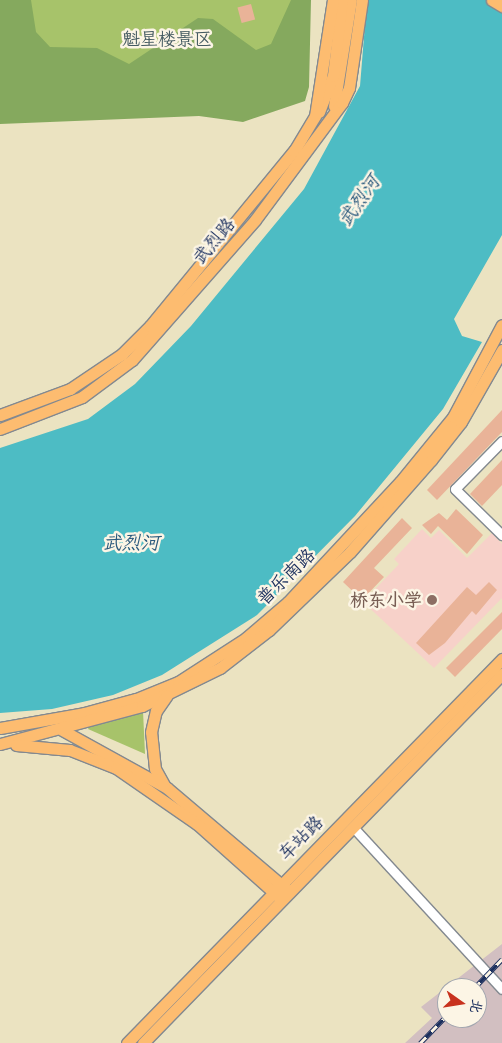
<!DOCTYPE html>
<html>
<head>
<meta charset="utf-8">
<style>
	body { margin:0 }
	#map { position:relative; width:502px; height:1043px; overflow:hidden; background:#ebe3c1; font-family:Sriracha,"LXGW WenKai TC",sans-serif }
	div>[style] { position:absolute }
	.built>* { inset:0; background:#f7d1c9 }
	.industrial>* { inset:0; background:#d2bfc1 }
	.green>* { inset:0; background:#a7c36a }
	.forest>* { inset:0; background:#85a95e }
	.water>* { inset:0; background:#4dbcc4 }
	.building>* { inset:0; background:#e9b398; transform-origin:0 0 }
	.roads { filter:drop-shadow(1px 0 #838990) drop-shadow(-1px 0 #838990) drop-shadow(0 1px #838990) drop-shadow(0 -1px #838990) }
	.minor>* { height:9px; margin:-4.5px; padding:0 4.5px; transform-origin:4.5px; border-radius:4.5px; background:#fff }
	.major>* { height:11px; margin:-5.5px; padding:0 5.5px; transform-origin:5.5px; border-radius:5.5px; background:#fdbc70 }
	.rail>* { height:4.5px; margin-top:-2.25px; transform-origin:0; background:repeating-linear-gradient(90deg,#fcf5e5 0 8px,#1b2f5e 0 16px); box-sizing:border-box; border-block:1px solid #1b2f5e }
	.dots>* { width:14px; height:14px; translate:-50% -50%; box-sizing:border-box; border:2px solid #fcf5e5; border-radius:50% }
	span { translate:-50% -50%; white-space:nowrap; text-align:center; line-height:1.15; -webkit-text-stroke:5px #fcf5e5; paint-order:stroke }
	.park-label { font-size:18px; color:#455b62 }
	.street-label { font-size:18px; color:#1b2f5e }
	.education-label { font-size:18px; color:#785e54; font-weight:700 }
	.right { translate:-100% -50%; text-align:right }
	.water-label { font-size:19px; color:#2a597d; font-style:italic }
	.north { position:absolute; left:437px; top:978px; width:50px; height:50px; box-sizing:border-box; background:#fcf5e5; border:1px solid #a2a6af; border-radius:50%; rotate:103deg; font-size:14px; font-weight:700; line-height:20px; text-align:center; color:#1b2f5e }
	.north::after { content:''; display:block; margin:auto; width:18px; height:22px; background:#c8321e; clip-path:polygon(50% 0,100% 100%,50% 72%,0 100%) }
</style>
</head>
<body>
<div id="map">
	<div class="built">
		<i style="clip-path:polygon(422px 529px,431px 538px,439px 530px,467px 558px,492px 533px,502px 544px,502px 598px,434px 668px,363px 602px,399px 564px,394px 559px)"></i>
	</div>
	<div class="industrial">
		<i style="clip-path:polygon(evenodd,502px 944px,502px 1043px,405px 1043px,432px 1018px,421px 1007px,502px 944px,447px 988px,477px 988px,477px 1018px,447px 1018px,447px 988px)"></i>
	</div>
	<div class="green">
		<i style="clip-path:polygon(13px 0,299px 0,275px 71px,57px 69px)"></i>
		<i style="clip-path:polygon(143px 711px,145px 754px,88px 729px,90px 725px)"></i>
	</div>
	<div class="forest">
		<i style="clip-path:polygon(0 0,31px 0,36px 32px,50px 47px,97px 48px,129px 64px,198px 18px,213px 19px,256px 50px,271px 44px,291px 0,311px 0,309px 87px,305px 101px,243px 122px,199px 116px,0 124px)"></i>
	</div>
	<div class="water">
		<i style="clip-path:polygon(367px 0,502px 0,502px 235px,454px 319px,462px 336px,482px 342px,443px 409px,355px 516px,257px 615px,162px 675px,113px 695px,52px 709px,0 713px,0 448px,88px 419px,135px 384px,191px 326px,304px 189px,360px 86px)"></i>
	</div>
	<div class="building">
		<i style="left:251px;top:4px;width:16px;height:14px;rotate:75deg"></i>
		<i style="clip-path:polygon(502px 410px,502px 432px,437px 500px,427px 490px)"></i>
		<i style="clip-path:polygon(502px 460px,502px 485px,482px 506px,470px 494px)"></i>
		<i style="clip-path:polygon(456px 509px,483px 535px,467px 554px,438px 526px,431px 534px,422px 525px,439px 513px,447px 520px)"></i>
		<i style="clip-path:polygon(402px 518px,412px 528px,374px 568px,384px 577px,362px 600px,343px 582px)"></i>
		<i style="clip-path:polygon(489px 582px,497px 590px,476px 615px,472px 611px,445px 643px,429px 655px,416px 643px,467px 587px,476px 595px)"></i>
		<i style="clip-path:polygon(502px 612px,502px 629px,455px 677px,446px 668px)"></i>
	</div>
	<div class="roads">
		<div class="minor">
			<i style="left:502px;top:441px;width:67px;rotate:134.4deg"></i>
			<i style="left:455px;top:489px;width:66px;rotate:44.4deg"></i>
			<i style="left:353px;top:827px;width:220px;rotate:47.4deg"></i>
		</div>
		<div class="major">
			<i style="left:492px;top:0;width:12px;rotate:31deg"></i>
			<i style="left:334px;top:106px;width:107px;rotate:-80.9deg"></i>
			<i style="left:319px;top:112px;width:39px;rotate:-69deg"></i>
			<i style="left:333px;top:76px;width:77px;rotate:-83.2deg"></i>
			<i style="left:0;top:415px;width:75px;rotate:-20.4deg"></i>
			<i style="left:70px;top:389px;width:63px;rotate:-33.9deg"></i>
			<i style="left:122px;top:354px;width:40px;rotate:-45deg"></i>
			<i style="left:150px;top:326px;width:227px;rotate:-50.6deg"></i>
			<i style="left:294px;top:151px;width:41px;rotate:-59deg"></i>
			<i style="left:315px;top:116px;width:117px;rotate:-81.2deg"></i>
			<i style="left:0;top:429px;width:88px;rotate:-21.3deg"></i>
			<i style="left:82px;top:397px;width:62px;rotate:-36.5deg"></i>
			<i style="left:132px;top:360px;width:186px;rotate:-48.7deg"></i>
			<i style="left:255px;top:220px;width:146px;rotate:-53.4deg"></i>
			<i style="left:342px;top:103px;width:17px;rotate:-65deg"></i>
			<i style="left:349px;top:88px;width:89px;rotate:-81.6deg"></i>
			<i style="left:0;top:728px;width:85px;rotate:-10.1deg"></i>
			<i style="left:84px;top:713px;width:54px;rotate:-15.1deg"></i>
			<i style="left:136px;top:699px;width:45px;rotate:-22deg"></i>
			<i style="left:178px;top:682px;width:81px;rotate:-32.9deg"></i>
			<i style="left:246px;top:638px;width:55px;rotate:-40.6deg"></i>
			<i style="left:288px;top:602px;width:164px;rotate:-47deg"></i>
			<i style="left:400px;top:482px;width:84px;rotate:-50.8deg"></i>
			<i style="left:453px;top:417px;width:104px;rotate:-62deg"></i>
			<i style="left:62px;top:730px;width:120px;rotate:28.9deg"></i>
			<i style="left:167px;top:788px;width:155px;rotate:40.3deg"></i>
			<i style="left:0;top:744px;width:147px;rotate:-15deg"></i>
			<i style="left:142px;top:706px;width:87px;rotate:-26deg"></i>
			<i style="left:220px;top:668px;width:62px;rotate:-37.8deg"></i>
			<i style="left:269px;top:630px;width:112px;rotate:-43.9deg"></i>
			<i style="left:350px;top:552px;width:123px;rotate:-48.6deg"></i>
			<i style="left:431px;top:460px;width:48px;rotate:-51.7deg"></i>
			<i style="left:461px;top:422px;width:83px;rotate:-60.3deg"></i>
			<i style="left:16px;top:745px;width:54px;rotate:5.3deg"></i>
			<i style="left:70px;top:750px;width:49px;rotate:21.4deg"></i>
			<i style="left:116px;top:768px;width:98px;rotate:34.7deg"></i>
			<i style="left:197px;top:824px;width:110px;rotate:41.7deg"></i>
			<i style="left:164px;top:785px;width:18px;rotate:-119deg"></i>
			<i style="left:155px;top:769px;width:37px;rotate:-96deg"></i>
			<i style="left:151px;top:732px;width:22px;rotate:-77deg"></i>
			<i style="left:156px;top:711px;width:19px;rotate:-55deg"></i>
			<i style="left:127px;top:1043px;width:537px;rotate:-45.68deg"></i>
			<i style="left:143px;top:1043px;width:515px;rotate:-45.79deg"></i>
		</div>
	</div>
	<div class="rail">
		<i style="left:474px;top:988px;width:40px;rotate:-46deg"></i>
		<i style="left:420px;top:1043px;width:39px;rotate:-46deg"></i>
	</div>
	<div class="dots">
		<i style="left:432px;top:600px;background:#8d6e63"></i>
	</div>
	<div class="park-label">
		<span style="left:167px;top:39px">魁星楼景区</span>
	</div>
	<div class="street-label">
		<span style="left:214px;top:241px;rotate:-50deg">武烈路</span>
		<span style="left:286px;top:577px;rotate:-44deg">普乐南路</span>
		<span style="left:301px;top:838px;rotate:-45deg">车站路</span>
	</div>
	<div class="education-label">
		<span class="right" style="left:422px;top:600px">桥东小学</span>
	</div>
	<div class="water-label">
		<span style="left:359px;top:201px;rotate:-55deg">武烈河</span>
		<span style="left:131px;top:543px">武烈河</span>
	</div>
	<div class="north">北</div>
</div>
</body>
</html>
